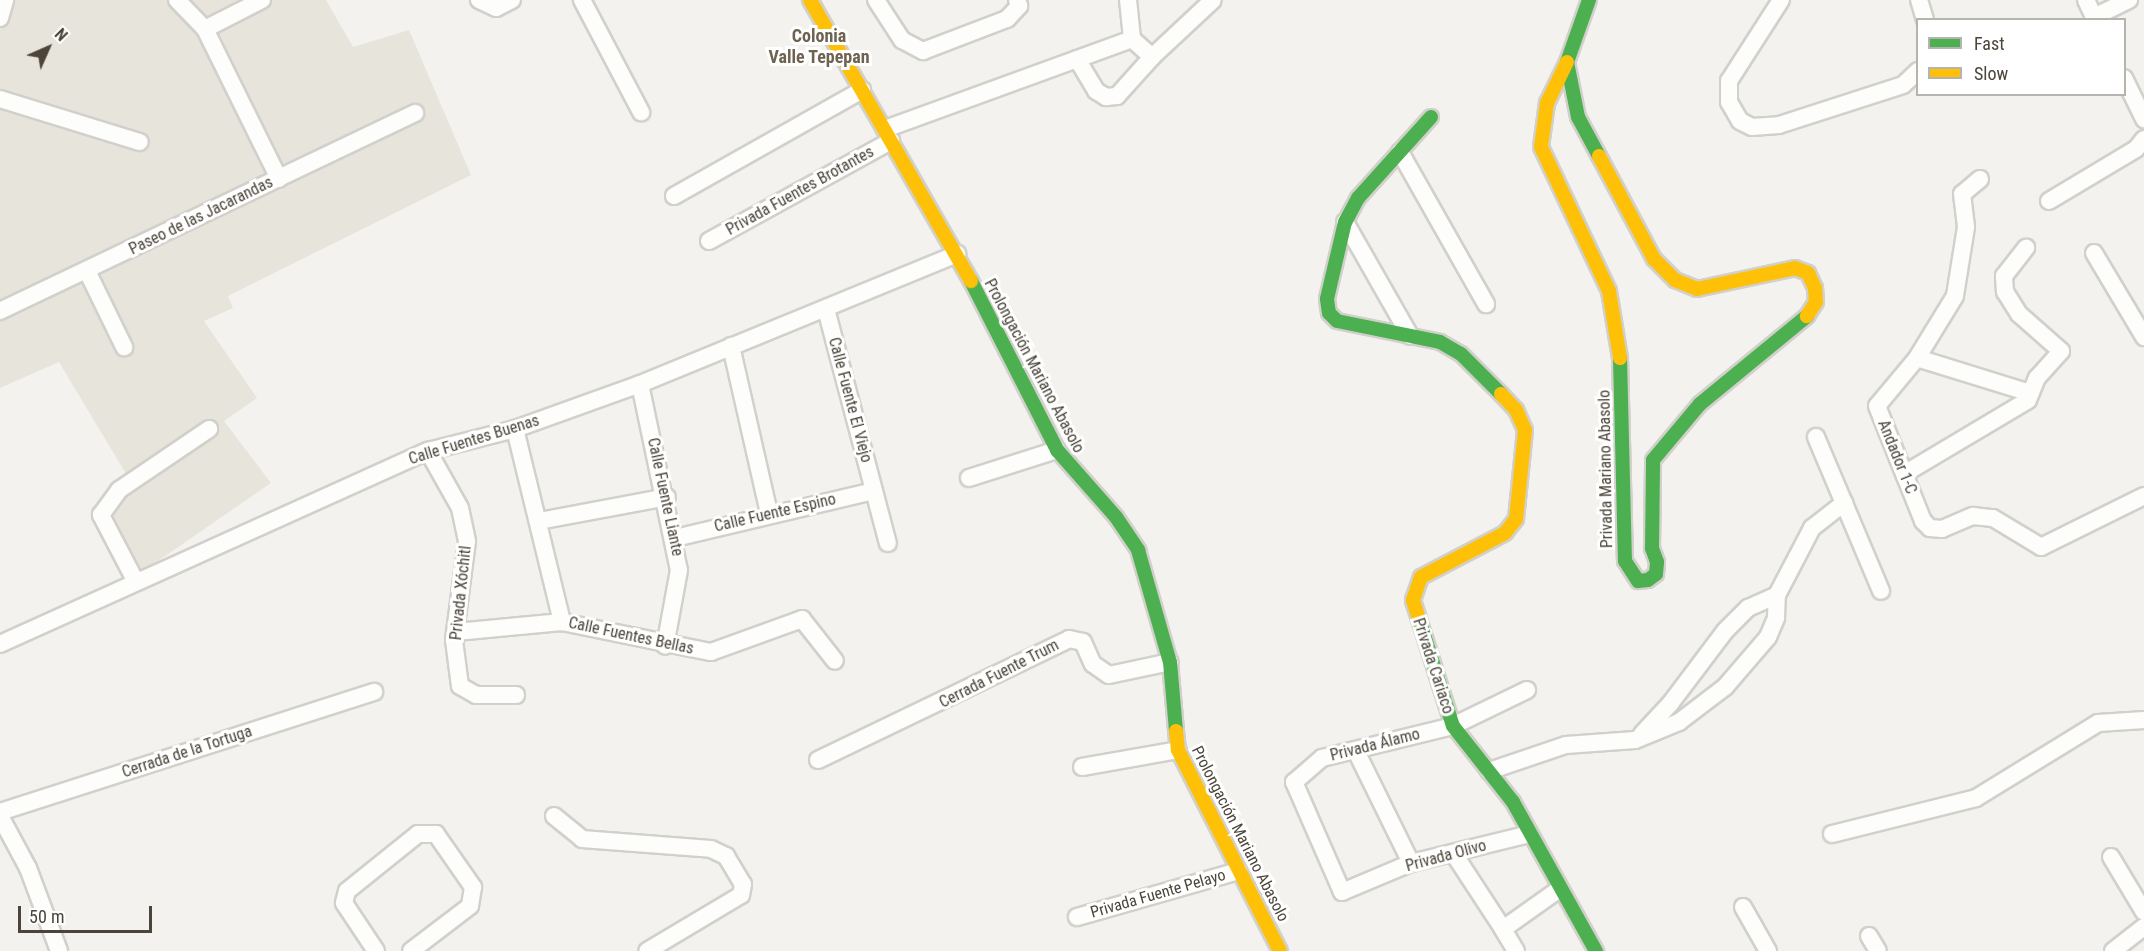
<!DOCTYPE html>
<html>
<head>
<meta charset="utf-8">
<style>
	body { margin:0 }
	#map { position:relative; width:2144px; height:951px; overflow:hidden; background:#f4f2ee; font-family:"Roboto Condensed",sans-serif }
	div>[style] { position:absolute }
	.residential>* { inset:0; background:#e7e4dc }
	.roads { filter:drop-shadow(2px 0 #d2d0cb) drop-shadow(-2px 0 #d2d0cb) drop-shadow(0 2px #d2d0cb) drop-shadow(0 -2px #d2d0cb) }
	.street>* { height:16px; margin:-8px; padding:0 8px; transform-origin:8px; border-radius:8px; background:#fdfdfc }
	.fast>* { height:14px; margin:-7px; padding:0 7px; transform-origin:7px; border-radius:7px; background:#4caf50 }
	.slow>* { height:14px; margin:-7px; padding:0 7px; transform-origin:7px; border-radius:7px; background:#ffc107 }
	span { translate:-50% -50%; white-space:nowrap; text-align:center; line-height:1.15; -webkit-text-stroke:6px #fff; paint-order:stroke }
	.street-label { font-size:16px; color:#4b4439 }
	.neighbourhood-label { font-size:18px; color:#6e6250; font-weight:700 }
	.legend { position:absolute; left:1916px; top:18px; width:210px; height:78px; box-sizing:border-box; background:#fff; border:2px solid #b7b4b0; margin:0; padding:8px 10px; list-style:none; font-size:18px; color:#4b4439 }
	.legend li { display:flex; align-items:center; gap:12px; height:30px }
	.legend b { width:30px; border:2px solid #b7b4b0 }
	.north { position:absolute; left:18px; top:18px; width:60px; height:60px; -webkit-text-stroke:4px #fff; paint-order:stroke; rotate:45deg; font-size:16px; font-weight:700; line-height:24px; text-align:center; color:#4b4439 }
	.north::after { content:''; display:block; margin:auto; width:21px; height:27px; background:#4b4439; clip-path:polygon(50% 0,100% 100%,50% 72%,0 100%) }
	.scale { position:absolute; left:18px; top:906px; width:134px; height:27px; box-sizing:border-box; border:3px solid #4b4439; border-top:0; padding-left:8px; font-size:18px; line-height:21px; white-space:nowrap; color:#4b4439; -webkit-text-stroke:4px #fff; paint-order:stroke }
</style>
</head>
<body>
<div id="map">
	<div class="residential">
		<i style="clip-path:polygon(0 0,326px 0,353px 47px,409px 30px,471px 175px,228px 296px,233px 308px,204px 321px,257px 398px,224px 421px,271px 483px,142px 572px,110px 518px,131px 482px,59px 362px,0 388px)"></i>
	</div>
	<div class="roads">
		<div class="street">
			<i style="left:177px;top:0;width:40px;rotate:46deg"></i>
			<i style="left:205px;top:29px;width:167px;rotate:63.7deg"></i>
			<i style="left:479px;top:0;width:19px;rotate:25deg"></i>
			<i style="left:496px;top:8px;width:18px;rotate:-27deg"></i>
			<i style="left:582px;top:0;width:127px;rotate:62.2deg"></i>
			<i style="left:876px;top:0;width:48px;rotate:57deg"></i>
			<i style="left:902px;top:40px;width:24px;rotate:28deg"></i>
			<i style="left:923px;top:51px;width:90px;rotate:-20.9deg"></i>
			<i style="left:1007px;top:19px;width:18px;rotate:-47deg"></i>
			<i style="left:1019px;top:6px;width:6px;rotate:-108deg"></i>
			<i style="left:1128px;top:0;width:39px;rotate:84deg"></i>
			<i style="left:1132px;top:39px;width:27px;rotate:42deg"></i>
			<i style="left:1152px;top:57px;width:83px;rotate:-43.1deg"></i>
			<i style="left:1781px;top:0;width:96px;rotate:122.7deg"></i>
			<i style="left:1729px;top:81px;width:21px;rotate:90deg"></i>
			<i style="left:1729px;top:102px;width:22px;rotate:60deg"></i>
			<i style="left:1740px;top:121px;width:13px;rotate:27deg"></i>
			<i style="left:1752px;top:127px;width:27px;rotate:-4deg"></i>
			<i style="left:1779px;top:125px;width:130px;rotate:-17.9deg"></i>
			<i style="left:1903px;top:85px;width:21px;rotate:-43deg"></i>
			<i style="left:1919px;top:0;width:21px;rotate:73deg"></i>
			<i style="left:2086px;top:0;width:19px;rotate:65deg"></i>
			<i style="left:2094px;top:17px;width:39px;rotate:-26deg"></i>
			<i style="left:0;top:18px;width:19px;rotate:-74deg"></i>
			<i style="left:205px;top:29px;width:64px;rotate:-27deg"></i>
			<i style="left:1077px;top:59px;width:37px;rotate:59deg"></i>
			<i style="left:1096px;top:91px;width:12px;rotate:31deg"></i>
			<i style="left:1106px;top:97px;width:11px;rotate:-5deg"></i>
			<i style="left:1117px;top:96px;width:52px;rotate:-48.1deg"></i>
			<i style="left:2124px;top:78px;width:46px;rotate:64deg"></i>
			<i style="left:0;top:99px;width:146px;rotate:17.1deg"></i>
			<i style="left:885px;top:129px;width:263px;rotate:-20deg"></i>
			<i style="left:1400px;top:152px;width:175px;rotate:60.5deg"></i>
			<i style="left:1980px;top:179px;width:23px;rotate:140deg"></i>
			<i style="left:1962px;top:194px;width:33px;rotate:83deg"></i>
			<i style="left:1966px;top:227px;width:70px;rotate:99.1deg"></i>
			<i style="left:1955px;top:296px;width:73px;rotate:121.5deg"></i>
			<i style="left:1917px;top:358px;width:62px;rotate:129.8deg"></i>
			<i style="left:1877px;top:406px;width:124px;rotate:68.2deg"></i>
			<i style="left:1923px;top:521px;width:10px;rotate:45deg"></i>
			<i style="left:1930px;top:528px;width:12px;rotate:5deg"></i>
			<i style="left:1942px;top:529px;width:34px;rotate:-23deg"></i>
			<i style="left:1973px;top:516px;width:20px;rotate:6deg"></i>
			<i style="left:1993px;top:518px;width:56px;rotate:31.1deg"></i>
			<i style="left:2041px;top:547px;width:115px;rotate:-26.3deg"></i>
			<i style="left:674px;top:196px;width:216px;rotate:-29.4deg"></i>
			<i style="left:2049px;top:201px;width:101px;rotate:-30.9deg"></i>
			<i style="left:2136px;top:149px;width:13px;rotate:-51deg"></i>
			<i style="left:1345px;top:222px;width:131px;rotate:60.3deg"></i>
			<i style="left:709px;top:241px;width:208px;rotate:-28.8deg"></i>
			<i style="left:2094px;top:253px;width:98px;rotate:59.2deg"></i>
			<i style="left:87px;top:271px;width:85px;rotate:64deg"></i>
			<i style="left:826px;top:309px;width:242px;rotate:75.2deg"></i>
			<i style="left:0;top:311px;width:460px;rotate:-25.5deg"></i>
			<i style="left:731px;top:346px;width:171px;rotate:77.2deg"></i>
			<i style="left:1917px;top:358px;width:118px;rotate:17.2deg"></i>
			<i style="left:640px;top:384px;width:190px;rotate:78.2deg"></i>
			<i style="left:679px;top:570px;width:77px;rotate:100.4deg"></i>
			<i style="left:515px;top:429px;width:199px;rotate:76.3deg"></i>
			<i style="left:562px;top:622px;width:152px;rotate:11.4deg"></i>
			<i style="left:711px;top:652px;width:97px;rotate:-19.9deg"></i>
			<i style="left:802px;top:619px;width:53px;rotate:51.8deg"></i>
			<i style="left:1816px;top:437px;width:167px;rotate:67.1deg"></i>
			<i style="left:428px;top:451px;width:65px;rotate:60.7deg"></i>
			<i style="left:460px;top:508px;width:34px;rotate:78deg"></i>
			<i style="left:467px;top:541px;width:100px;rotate:97.5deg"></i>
			<i style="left:454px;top:640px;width:46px;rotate:82.6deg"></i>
			<i style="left:460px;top:686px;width:18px;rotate:29deg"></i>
			<i style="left:476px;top:695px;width:40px"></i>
			<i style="left:1904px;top:474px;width:144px;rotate:-30.8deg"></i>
			<i style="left:2028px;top:400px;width:24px;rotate:-68deg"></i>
			<i style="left:2037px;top:378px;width:36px;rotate:-48deg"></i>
			<i style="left:2061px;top:351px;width:56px;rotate:-138.6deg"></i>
			<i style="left:2019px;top:314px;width:26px;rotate:-122deg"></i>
			<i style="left:2005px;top:292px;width:16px;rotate:-94deg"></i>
			<i style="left:2004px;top:276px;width:36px;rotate:-52deg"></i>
			<i style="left:969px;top:478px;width:92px;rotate:-17.7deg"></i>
			<i style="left:539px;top:521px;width:130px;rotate:-10.6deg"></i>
			<i style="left:675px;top:538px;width:204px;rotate:-13.3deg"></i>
			<i style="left:136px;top:582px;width:76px;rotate:-117.6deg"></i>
			<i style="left:101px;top:515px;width:31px;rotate:-54deg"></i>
			<i style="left:119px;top:490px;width:109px;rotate:-34.1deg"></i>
			<i style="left:456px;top:632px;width:106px;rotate:-5.4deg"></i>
			<i style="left:0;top:644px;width:470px;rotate:-24.3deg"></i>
			<i style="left:428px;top:451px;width:90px;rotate:-14.2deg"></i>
			<i style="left:515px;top:429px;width:133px;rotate:-19.8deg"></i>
			<i style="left:640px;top:384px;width:343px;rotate:-22.3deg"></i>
			<i style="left:1527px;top:690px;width:82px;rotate:154.1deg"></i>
			<i style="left:1453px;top:726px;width:135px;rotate:166.3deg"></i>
			<i style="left:1322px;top:758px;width:37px;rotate:139deg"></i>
			<i style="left:1294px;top:782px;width:120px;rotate:66.4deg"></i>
			<i style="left:1342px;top:892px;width:75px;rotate:-22.8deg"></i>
			<i style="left:1411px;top:863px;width:122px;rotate:-13.8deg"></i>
			<i style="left:1642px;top:734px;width:41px;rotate:-47deg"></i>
			<i style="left:1670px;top:704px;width:91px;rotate:-53deg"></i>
			<i style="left:1725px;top:631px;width:33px;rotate:-45deg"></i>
			<i style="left:1748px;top:608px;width:32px;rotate:-24deg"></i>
			<i style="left:1356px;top:751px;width:125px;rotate:63.8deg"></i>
			<i style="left:818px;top:760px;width:279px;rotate:-25.7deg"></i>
			<i style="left:1069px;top:639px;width:14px;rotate:12deg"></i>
			<i style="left:1083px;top:642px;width:24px;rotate:66deg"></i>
			<i style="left:1093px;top:664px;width:19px;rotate:35deg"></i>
			<i style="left:1109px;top:675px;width:62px;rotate:-12deg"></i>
			<i style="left:1082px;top:767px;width:97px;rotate:-10deg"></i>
			<i style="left:1489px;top:771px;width:81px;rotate:-18.7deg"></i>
			<i style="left:1566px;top:745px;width:69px;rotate:-4.1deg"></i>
			<i style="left:1635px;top:740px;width:48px;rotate:-22.2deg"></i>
			<i style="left:1679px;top:722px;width:58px;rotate:-37.3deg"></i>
			<i style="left:1725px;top:687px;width:66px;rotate:-49.3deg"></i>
			<i style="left:1768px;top:637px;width:21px;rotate:-67deg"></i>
			<i style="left:1776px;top:618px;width:23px;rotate:-88deg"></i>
			<i style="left:1777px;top:595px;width:76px;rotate:-62.4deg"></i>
			<i style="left:1812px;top:528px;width:41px;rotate:-38deg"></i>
			<i style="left:0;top:812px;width:393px;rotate:-17.8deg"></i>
			<i style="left:0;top:816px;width:59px;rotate:61.7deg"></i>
			<i style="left:28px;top:868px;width:89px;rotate:69.5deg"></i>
			<i style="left:554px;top:816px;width:36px;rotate:39deg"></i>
			<i style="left:582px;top:839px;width:129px;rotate:4.4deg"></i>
			<i style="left:711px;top:849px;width:17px;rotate:25deg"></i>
			<i style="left:726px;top:856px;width:33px;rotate:59deg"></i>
			<i style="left:743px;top:884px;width:11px;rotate:100deg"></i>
			<i style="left:741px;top:895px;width:109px;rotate:149.2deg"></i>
			<i style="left:1832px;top:834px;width:148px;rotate:-14deg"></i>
			<i style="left:1976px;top:798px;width:143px;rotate:-31.6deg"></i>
			<i style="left:2098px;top:723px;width:46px;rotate:-3.7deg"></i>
			<i style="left:1454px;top:854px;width:90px;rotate:56.8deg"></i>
			<i style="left:2111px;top:857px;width:64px;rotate:59deg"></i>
			<i style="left:1743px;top:907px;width:51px;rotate:60.4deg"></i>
			<i style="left:1077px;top:917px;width:168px;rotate:-15.9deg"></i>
			<i style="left:1869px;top:936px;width:17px;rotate:59deg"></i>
			<i style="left:376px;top:951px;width:58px;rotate:-123.7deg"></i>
			<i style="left:344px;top:903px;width:12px;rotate:-76deg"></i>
			<i style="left:347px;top:891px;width:91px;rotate:-38.8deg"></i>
			<i style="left:418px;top:834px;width:18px"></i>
			<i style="left:436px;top:834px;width:65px;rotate:55.1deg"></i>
			<i style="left:473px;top:887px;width:19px;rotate:99deg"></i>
			<i style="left:470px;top:906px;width:74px;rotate:142.7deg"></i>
			<i style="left:1516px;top:951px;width:26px;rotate:-121deg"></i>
			<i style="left:1503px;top:929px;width:67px;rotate:-35.3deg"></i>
			<i style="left:2113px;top:951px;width:39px;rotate:-38deg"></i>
		</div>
		<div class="fast">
			<i style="left:1589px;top:0;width:66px;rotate:109.5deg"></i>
			<i style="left:1567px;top:62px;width:56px;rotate:78.7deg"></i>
			<i style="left:1578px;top:117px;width:44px;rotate:61.7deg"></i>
			<i style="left:1431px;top:117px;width:109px;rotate:132deg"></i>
			<i style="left:1358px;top:198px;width:27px;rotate:118deg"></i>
			<i style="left:1345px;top:222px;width:79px;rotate:103.2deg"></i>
			<i style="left:1327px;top:299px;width:14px;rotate:82deg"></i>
			<i style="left:1329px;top:313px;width:11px;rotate:45deg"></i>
			<i style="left:1337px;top:321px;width:105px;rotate:11.5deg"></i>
			<i style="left:1440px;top:342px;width:24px;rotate:30deg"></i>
			<i style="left:1461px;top:354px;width:57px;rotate:45deg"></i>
			<i style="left:971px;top:281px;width:190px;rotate:63deg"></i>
			<i style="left:1057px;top:450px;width:89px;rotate:48.6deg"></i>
			<i style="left:1116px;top:517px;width:40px;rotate:56deg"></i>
			<i style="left:1138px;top:550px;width:116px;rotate:74.1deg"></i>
			<i style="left:1170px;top:662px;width:69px;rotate:85deg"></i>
			<i style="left:1620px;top:358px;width:203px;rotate:88.6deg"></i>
			<i style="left:1625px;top:561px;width:24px;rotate:57deg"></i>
			<i style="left:1638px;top:581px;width:10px;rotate:-6deg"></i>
			<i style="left:1648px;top:580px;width:10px;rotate:-37deg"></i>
			<i style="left:1656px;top:574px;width:12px;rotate:-85deg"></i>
			<i style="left:1657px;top:562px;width:15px;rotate:-110deg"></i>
			<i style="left:1652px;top:548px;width:88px;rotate:-89.3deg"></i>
			<i style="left:1653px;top:460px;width:73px;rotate:-50deg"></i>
			<i style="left:1700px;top:404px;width:139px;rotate:-39.4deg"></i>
			<i style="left:1419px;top:619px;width:112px;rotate:72.4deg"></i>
			<i style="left:1453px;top:726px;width:97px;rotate:51.7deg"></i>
			<i style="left:1513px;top:802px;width:171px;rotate:60.9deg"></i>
		</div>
		<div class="slow">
			<i style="left:810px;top:0;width:324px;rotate:60.2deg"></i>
			<i style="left:1567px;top:62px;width:46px;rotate:116deg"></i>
			<i style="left:1547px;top:103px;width:44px;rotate:97.8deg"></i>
			<i style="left:1541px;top:147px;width:159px;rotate:64.7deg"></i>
			<i style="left:1609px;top:291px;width:68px;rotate:80.7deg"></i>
			<i style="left:1599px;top:156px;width:117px;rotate:61.9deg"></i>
			<i style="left:1654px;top:259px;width:30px;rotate:45deg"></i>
			<i style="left:1675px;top:280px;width:24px;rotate:22deg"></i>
			<i style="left:1697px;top:289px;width:100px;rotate:-12.1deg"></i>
			<i style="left:1795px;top:268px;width:14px;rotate:21deg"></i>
			<i style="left:1808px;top:273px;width:17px;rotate:65deg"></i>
			<i style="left:1815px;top:288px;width:14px;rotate:86deg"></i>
			<i style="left:1816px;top:302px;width:17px;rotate:123deg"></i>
			<i style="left:1419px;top:619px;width:20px;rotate:-108deg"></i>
			<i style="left:1413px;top:600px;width:24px;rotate:-71deg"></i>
			<i style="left:1421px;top:577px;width:95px;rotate:-27.6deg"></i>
			<i style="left:1505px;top:533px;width:18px;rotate:-52deg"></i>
			<i style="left:1516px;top:519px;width:89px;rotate:-84.2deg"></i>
			<i style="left:1525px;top:430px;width:22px;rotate:-114deg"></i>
			<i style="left:1516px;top:410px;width:22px;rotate:-133deg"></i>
			<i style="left:1176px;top:731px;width:19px;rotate:84deg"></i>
			<i style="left:1178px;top:750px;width:225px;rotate:63.1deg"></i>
		</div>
	</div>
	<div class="street-label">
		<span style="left:800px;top:191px;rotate:-29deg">Privada Fuentes Brotantes</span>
		<span style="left:201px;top:216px;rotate:-26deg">Paseo de las Jacarandas</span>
		<span style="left:1034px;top:366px;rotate:62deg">Prolongación Mariano Abasolo</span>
		<span style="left:850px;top:400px;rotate:75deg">Calle Fuente El Viejo</span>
		<span style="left:474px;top:440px;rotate:-17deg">Calle Fuentes Buenas</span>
		<span style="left:1897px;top:457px;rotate:68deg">Andador 1-C</span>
		<span style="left:1606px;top:469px;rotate:-91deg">Privada Mariano Abasolo</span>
		<span style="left:665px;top:497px;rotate:78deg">Calle Fuente Liante</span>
		<span style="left:775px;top:513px;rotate:-13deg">Calle Fuente Espino</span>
		<span style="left:461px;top:593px;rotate:-84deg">Privada Xóchitl</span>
		<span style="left:631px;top:636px;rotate:12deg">Calle Fuentes Bellas</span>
		<span style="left:1433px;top:666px;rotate:72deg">Privada Cariaco</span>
		<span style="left:999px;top:674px;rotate:-27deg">Cerrada Fuente Trum</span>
		<span style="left:1375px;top:745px;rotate:-14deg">Privada Álamo</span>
		<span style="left:187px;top:752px;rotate:-18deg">Cerrada de la Tortuga</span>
		<span style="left:1240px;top:834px;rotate:63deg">Prolongación Mariano Abasolo</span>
		<span style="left:1446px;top:856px;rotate:-15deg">Privada Olivo</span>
		<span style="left:1158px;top:894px;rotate:-16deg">Privada Fuente Pelayo</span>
	</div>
	<div class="neighbourhood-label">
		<span style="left:819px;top:47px">Colonia<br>Valle Tepepan</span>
	</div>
	<ul class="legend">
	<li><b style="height:8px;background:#4caf50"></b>Fast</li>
	<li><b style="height:8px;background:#ffc107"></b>Slow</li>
	</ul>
	<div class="north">N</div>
	<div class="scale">50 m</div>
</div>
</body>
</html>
